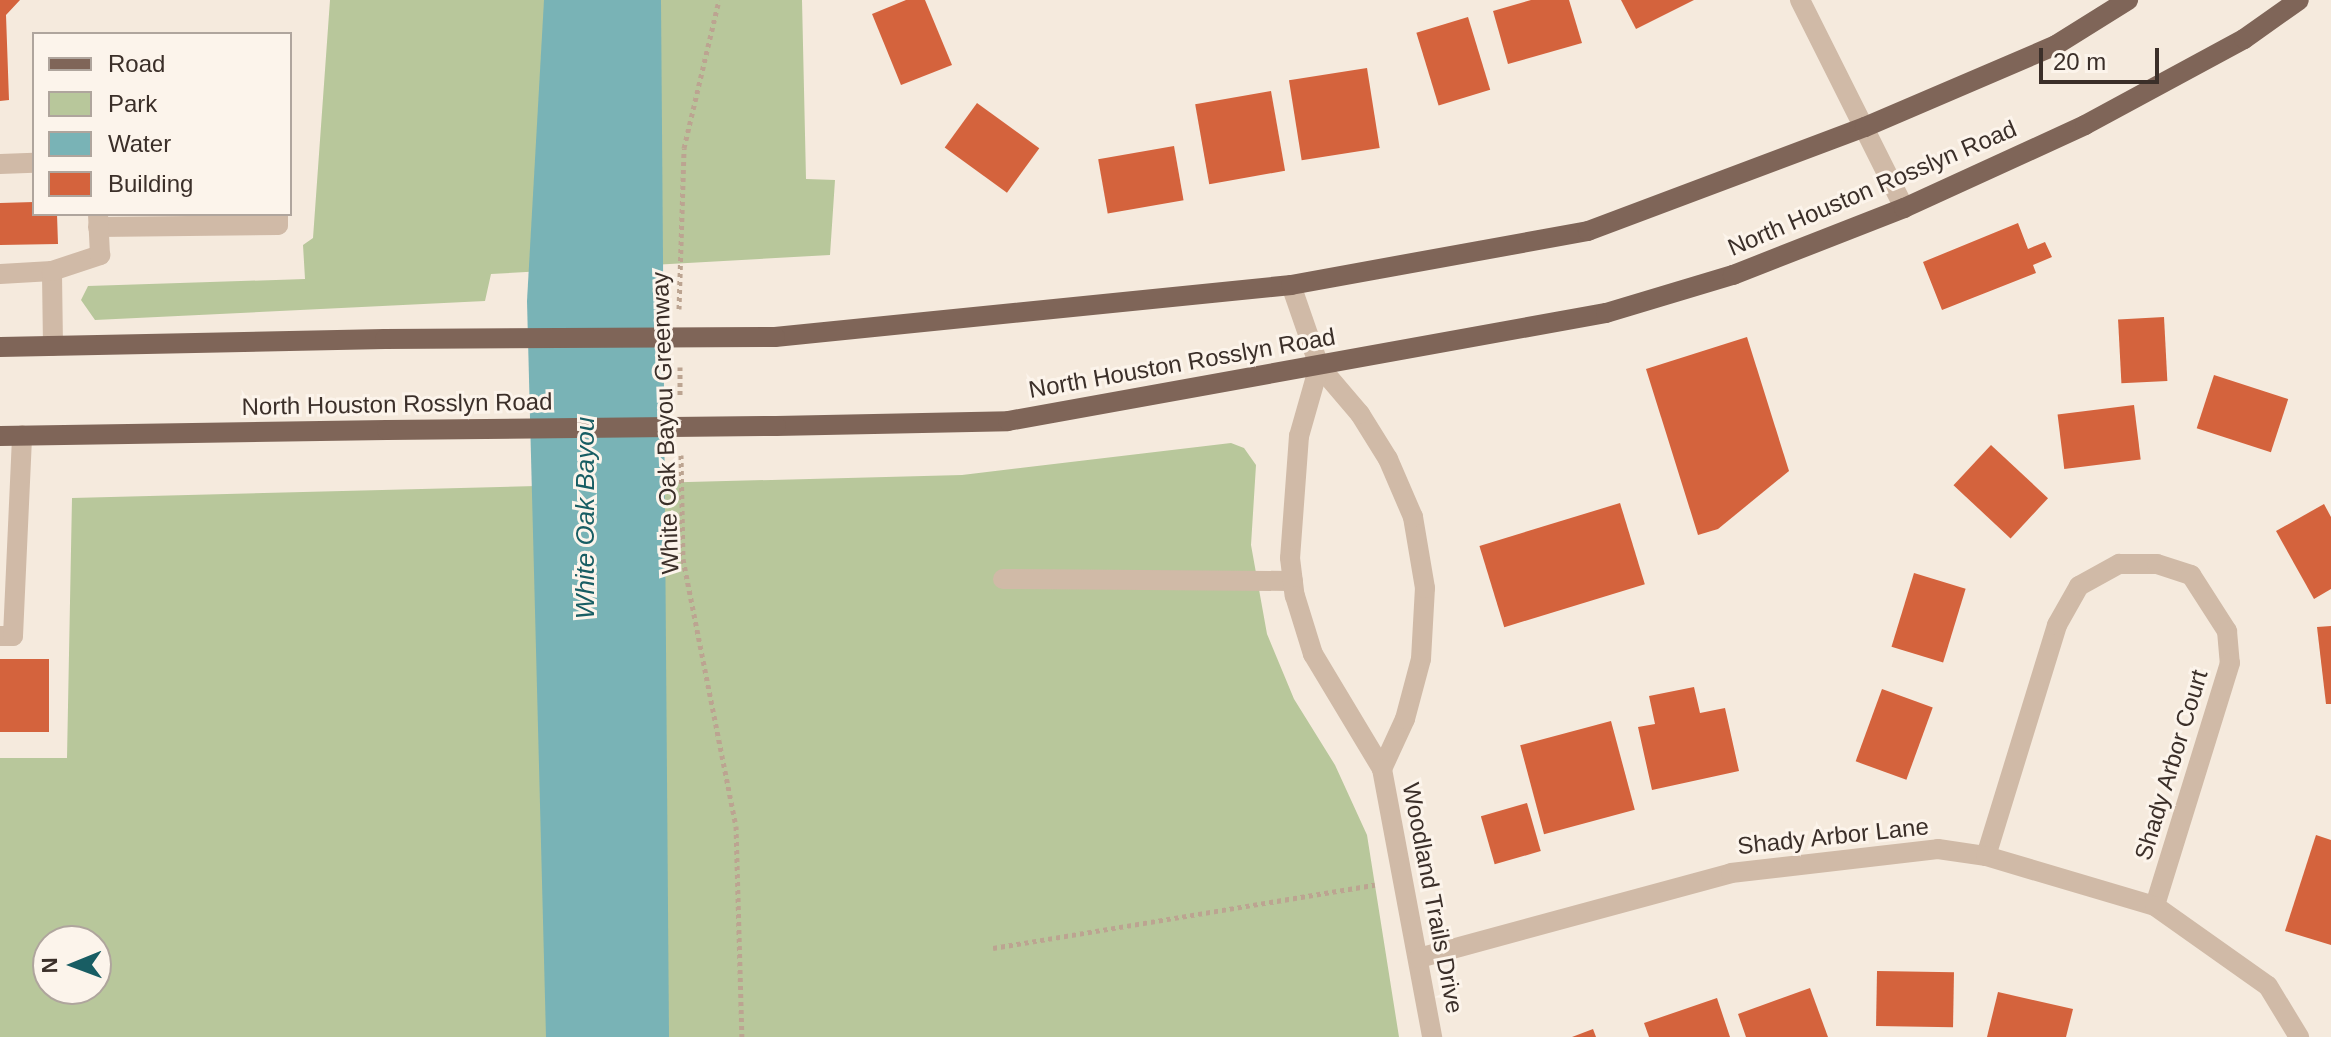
<!DOCTYPE html>
<html>
<head>
<meta charset="utf-8">
<style>
	body { margin:0 }
	#map { position:relative; width:2331px; height:1037px; overflow:hidden; background:#f5eadd; font-family:Arial,sans-serif }
	div>[style] { position:absolute }
	.green>* { inset:0; background:#b8c79b }
	.water>* { inset:0; background:#79b3b6 }
	.building>* { inset:0; background:#d4633d; transform-origin:0 0 }
	.path>* { height:5px; margin-top:-2.5px; transform-origin:0; background:repeating-linear-gradient(90deg,#bca491 0 4px,transparent 0 8px) }
	.minor>* { height:20px; margin:-10px; padding:0 10px; transform-origin:10px; border-radius:10px; background:#d0baa7 }
	.major>* { height:20px; margin:-10px; padding:0 10px; transform-origin:10px; border-radius:10px; background:#7f6558 }
	.major-bridge>* { height:20px; margin:-10px; padding:0 10px; transform-origin:10px; border-radius:10px; background:#7f6558 }
	span { translate:-50% -50%; white-space:nowrap; text-align:center; line-height:1.15; -webkit-text-stroke:6px #fcf4eb; paint-order:stroke }
	.street-label { font-size:24px; color:#3b2f29 }
	.water-label { font-size:26px; color:#185d63; font-style:italic }
	.legend { position:absolute; left:32px; top:32px; width:260px; height:184px; box-sizing:border-box; background:#fcf4eb; border:2px solid #afa59d; margin:0; padding:10px 14px; list-style:none; font-size:24px; color:#3b2f29 }
	.legend li { display:flex; align-items:center; gap:16px; height:40px }
	.legend b { width:40px; border:2px solid #afa59d }
	.north { position:absolute; left:32px; top:925px; width:80px; height:80px; box-sizing:border-box; background:#fcf4eb; border:2px solid #afa59d; border-radius:50%; rotate:269deg; font-size:22px; font-weight:700; line-height:32px; text-align:center; color:#3b2f29 }
	.north::after { content:''; display:block; margin:auto; width:28px; height:36px; background:#185d63; clip-path:polygon(50% 0,100% 100%,50% 72%,0 100%) }
	.scale { position:absolute; left:2039px; top:48px; width:120px; height:36px; box-sizing:border-box; border:4px solid #3b2f29; border-top:0; padding-left:10px; font-size:24px; line-height:28px; white-space:nowrap; color:#3b2f29; -webkit-text-stroke:6px #fcf4eb; paint-order:stroke }
</style>
</head>
<body>
<div id="map">
	<div class="green">
		<i style="clip-path:polygon(330px 0,802px 0,806px 179px,835px 180px,830px 255px,491px 274px,485px 301px,95px 320px,81px 300px,88px 286px,305px 279px,303px 245px,313px 238px)"></i>
		<i style="clip-path:polygon(evenodd,1231px 443px,1244px 448px,1256px 465px,1251px 545px,1267px 634px,1294px 699px,1335px 765px,1367px 835px,1399px 1037px,0 1037px,0 758px,67px 758px,72px 498px,962px 475px,1231px 443px,48px 941px,96px 941px,96px 989px,48px 989px,48px 941px)"></i>
	</div>
	<div class="water">
		<i style="clip-path:polygon(544px 0,661px 0,669px 1037px,546px 1037px,527px 301px)"></i>
	</div>
	<div class="building">
		<i style="clip-path:polygon(0 0,20px 0,6px 15px,9px 100px,0 101px)"></i>
		<i style="clip-path:polygon(906px 0,925px 0,952px 65px,901px 85px,872px 14px)"></i>
		<i style="clip-path:polygon(1531px 0,1569px 0,1582px 43px,1508px 64px,1493px 11px)"></i>
		<i style="clip-path:polygon(1621px 0,1694px 0,1636px 29px)"></i>
		<i style="left:1468px;top:17px;width:76px;height:54px;rotate:73deg"></i>
		<i style="left:1367px;top:68px;width:81px;height:79px;rotate:81deg"></i>
		<i style="left:1271px;top:91px;width:81px;height:77px;rotate:80deg"></i>
		<i style="left:977px;top:103px;width:77px;height:55px;rotate:36deg"></i>
		<i style="left:1174px;top:146px;width:55px;height:77px;rotate:80deg"></i>
		<i style="clip-path:polygon(34px 202px,34px 214px,57px 214px,58px 244px,0 245px,0 203px)"></i>
		<i style="clip-path:polygon(2018px 223px,2028px 249px,2045px 242px,2052px 257px,2033px 265px,2036px 273px,1942px 310px,1923px 262px)"></i>
		<i style="left:2164px;top:317px;width:64px;height:46px;rotate:87deg"></i>
		<i style="clip-path:polygon(1747px 337px,1789px 471px,1718px 529px,1698px 535px,1646px 369px)"></i>
		<i style="left:2214px;top:375px;width:78px;height:56px;rotate:18deg"></i>
		<i style="left:2134px;top:405px;width:55px;height:77px;rotate:83deg"></i>
		<i style="left:1991px;top:445px;width:78px;height:55px;rotate:43deg"></i>
		<i style="left:1620px;top:503px;width:85px;height:147px;rotate:73deg"></i>
		<i style="clip-path:polygon(2324px 504px,2331px 517px,2331px 589px,2314px 599px,2276px 531px)"></i>
		<i style="left:1914px;top:573px;width:54px;height:77px;rotate:17deg"></i>
		<i style="clip-path:polygon(2331px 626px,2331px 704px,2326px 704px,2317px 627px)"></i>
		<i style="left:49px;top:659px;width:73px;height:49px;rotate:90deg"></i>
		<i style="clip-path:polygon(1694px 687px,1700px 713px,1725px 708px,1739px 771px,1652px 790px,1638px 727px,1655px 724px,1649px 696px)"></i>
		<i style="left:1882px;top:689px;width:54px;height:77px;rotate:20deg"></i>
		<i style="left:1611px;top:721px;width:92px;height:94px;rotate:75deg"></i>
		<i style="left:1527px;top:803px;width:50px;height:48px;rotate:74deg"></i>
		<i style="clip-path:polygon(2316px 835px,2331px 840px,2331px 945px,2285px 931px)"></i>
		<i style="left:1877px;top:971px;width:77px;height:55px;rotate:1deg"></i>
		<i style="clip-path:polygon(1810px 988px,1828px 1037px,1746px 1037px,1738px 1014px)"></i>
		<i style="clip-path:polygon(1998px 992px,2073px 1009px,2066px 1037px,1987px 1037px)"></i>
		<i style="clip-path:polygon(1717px 998px,1730px 1037px,1649px 1037px,1644px 1023px)"></i>
		<i style="clip-path:polygon(1593px 1029px,1596px 1037px,1572px 1037px)"></i>
	</div>
	<div class="path">
		<i style="left:679px;top:309px;width:161px;rotate:-88.2deg"></i>
		<i style="left:684px;top:148px;width:152px;rotate:-76.7deg"></i>
		<i style="left:680px;top:367px;width:30px;rotate:90deg"></i>
		<i style="left:681px;top:455px;width:104px;rotate:88.9deg"></i>
		<i style="left:683px;top:559px;width:272px;rotate:78.8deg"></i>
		<i style="left:736px;top:826px;width:211px;rotate:88.4deg"></i>
		<i style="left:993px;top:948px;width:387px;rotate:-9.4deg"></i>
	</div>
	<div class="minor">
		<i style="left:1800px;top:0;width:233px;rotate:63.4deg"></i>
		<i style="left:0;top:164px;width:34px;rotate:-2deg"></i>
		<i style="left:98px;top:227px;width:180px;rotate:-0.6deg"></i>
		<i style="left:278px;top:225px;width:11px;rotate:-90deg"></i>
		<i style="left:0;top:274px;width:52px;rotate:-3.3deg"></i>
		<i style="left:1291px;top:285px;width:86px;rotate:70.9deg"></i>
		<i style="left:53px;top:346px;width:75px;rotate:-90.8deg"></i>
		<i style="left:52px;top:271px;width:51px;rotate:-18.4deg"></i>
		<i style="left:100px;top:255px;width:41px;rotate:-92.8deg"></i>
		<i style="left:1003px;top:579px;width:290px;rotate:0.4deg"></i>
		<i style="left:0;top:636px;width:13px"></i>
		<i style="left:13px;top:636px;width:201px;rotate:-87.4deg"></i>
		<i style="left:1382px;top:769px;width:55px;rotate:-65.3deg"></i>
		<i style="left:1405px;top:719px;width:62px;rotate:-75.1deg"></i>
		<i style="left:1421px;top:659px;width:71px;rotate:-86.8deg"></i>
		<i style="left:1425px;top:588px;width:72px;rotate:-99.6deg"></i>
		<i style="left:1413px;top:517px;width:63px;rotate:-113.3deg"></i>
		<i style="left:1388px;top:459px;width:53px;rotate:-121.9deg"></i>
		<i style="left:1360px;top:414px;width:63px;rotate:-130.5deg"></i>
		<i style="left:1319px;top:366px;width:73px;rotate:105.9deg"></i>
		<i style="left:1299px;top:436px;width:122px;rotate:94.2deg"></i>
		<i style="left:1290px;top:558px;width:38px;rotate:83deg"></i>
		<i style="left:1295px;top:596px;width:61px;rotate:72.8deg"></i>
		<i style="left:1313px;top:654px;width:134px;rotate:59deg"></i>
		<i style="left:1382px;top:769px;width:273px;rotate:79.4deg"></i>
		<i style="left:1986px;top:856px;width:242px;rotate:-72.9deg"></i>
		<i style="left:2057px;top:625px;width:45px;rotate:-60.6deg"></i>
		<i style="left:2079px;top:586px;width:46px;rotate:-28.8deg"></i>
		<i style="left:2119px;top:564px;width:38px"></i>
		<i style="left:2157px;top:564px;width:36px;rotate:18deg"></i>
		<i style="left:2191px;top:575px;width:67px;rotate:57.3deg"></i>
		<i style="left:2227px;top:631px;width:32px;rotate:85deg"></i>
		<i style="left:2230px;top:663px;width:254px;rotate:107.2deg"></i>
		<i style="left:1419px;top:958px;width:323px;rotate:-15.2deg"></i>
		<i style="left:1731px;top:873px;width:208px;rotate:-6.6deg"></i>
		<i style="left:1938px;top:849px;width:49px;rotate:8.3deg"></i>
		<i style="left:1986px;top:856px;width:176px;rotate:16.5deg"></i>
		<i style="left:2155px;top:906px;width:138px;rotate:35.3deg"></i>
		<i style="left:2268px;top:986px;width:60px;rotate:58.7deg"></i>
	</div>
	<div class="major">
		<i style="left:775px;top:337px;width:519px;rotate:-5.75deg"></i>
		<i style="left:1291px;top:285px;width:302px;rotate:-10.3deg"></i>
		<i style="left:1588px;top:231px;width:296px;rotate:-20.6deg"></i>
		<i style="left:1865px;top:127px;width:208px;rotate:-23.2deg"></i>
		<i style="left:2056px;top:45px;width:85px;rotate:-32deg"></i>
		<i style="left:0;top:347px;width:385px;rotate:-1.2deg"></i>
		<i style="left:776px;top:426px;width:232px;rotate:-1.2deg"></i>
		<i style="left:1008px;top:421px;width:608px;rotate:-10.24deg"></i>
		<i style="left:1606px;top:313px;width:133px;rotate:-16.7deg"></i>
		<i style="left:1733px;top:275px;width:184px;rotate:-21.4deg"></i>
		<i style="left:1904px;top:208px;width:199px;rotate:-24.6deg"></i>
		<i style="left:2085px;top:125px;width:181px;rotate:-28.4deg"></i>
		<i style="left:2244px;top:39px;width:67px;rotate:-35.3deg"></i>
		<i style="left:0;top:436px;width:387px;rotate:-0.9deg"></i>
	</div>
	<div class="major-bridge">
		<i style="left:385px;top:339px;width:390px;rotate:-0.3deg"></i>
		<i style="left:387px;top:430px;width:389px;rotate:-0.6deg"></i>
	</div>
	<div class="street-label">
		<span style="left:1872px;top:188px;rotate:-23deg">North Houston Rosslyn Road</span>
		<span style="left:1182px;top:363px;rotate:-10deg">North Houston Rosslyn Road</span>
		<span style="left:397px;top:404px;rotate:-1deg">North Houston Rosslyn Road</span>
		<span style="left:665px;top:423px;rotate:-92deg">White Oak Bayou Greenway</span>
		<span style="left:2171px;top:765px;rotate:-73deg">Shady Arbor Court</span>
		<span style="left:1833px;top:836px;rotate:-6deg">Shady Arbor Lane</span>
		<span style="left:1433px;top:898px;rotate:79deg">Woodland Trails Drive</span>
	</div>
	<div class="water-label">
		<span style="left:586px;top:518px;rotate:-90deg">White Oak Bayou</span>
	</div>
	<ul class="legend">
	<li><b style="height:10px;background:#7f6558"></b>Road</li>
	<li><b style="height:22px;background:#b8c79b"></b>Park</li>
	<li><b style="height:22px;background:#79b3b6"></b>Water</li>
	<li><b style="height:22px;background:#d4633d"></b>Building</li>
	</ul>
	<div class="north">N</div>
	<div class="scale">20 m</div>
</div>
</body>
</html>
